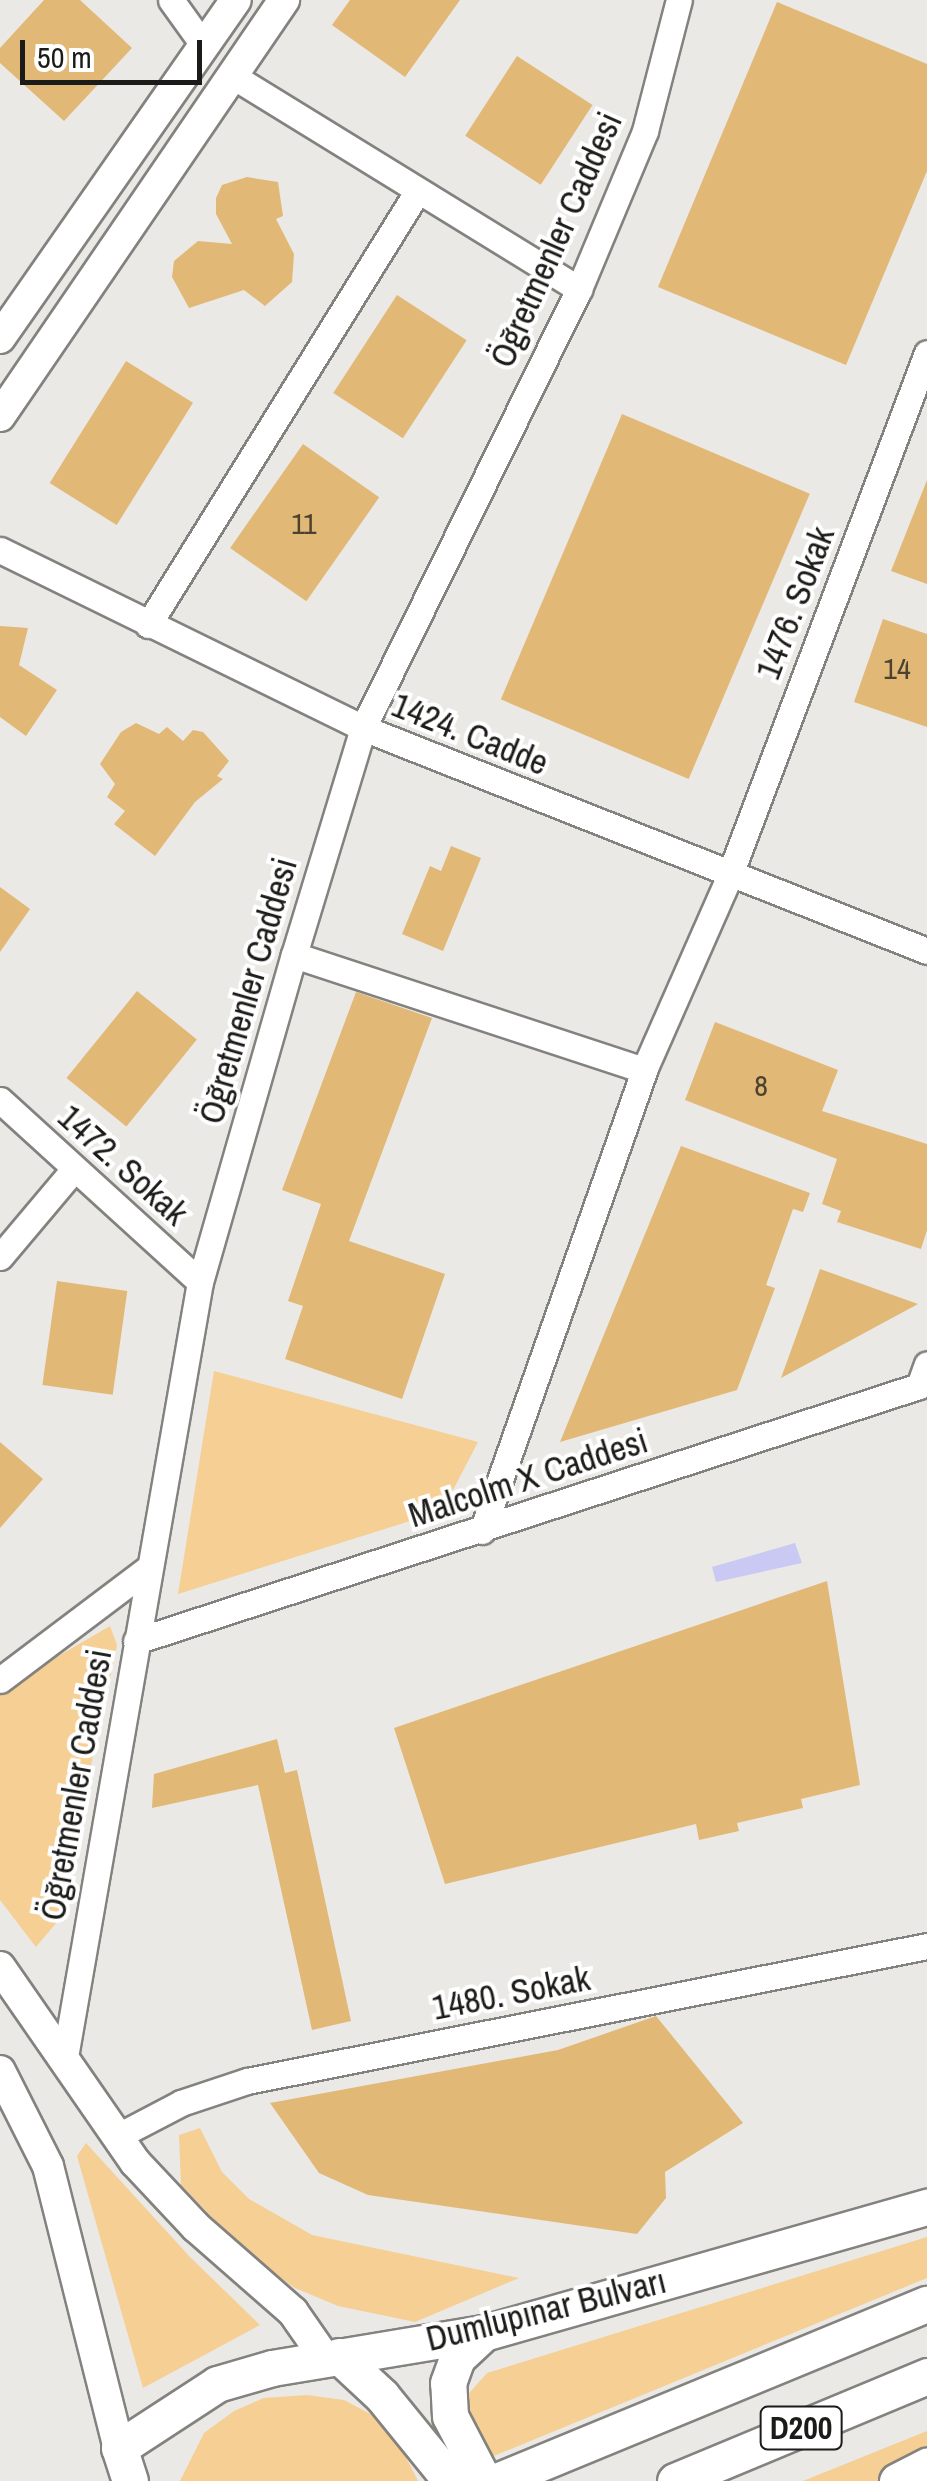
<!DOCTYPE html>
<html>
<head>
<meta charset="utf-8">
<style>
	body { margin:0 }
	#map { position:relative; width:927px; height:2481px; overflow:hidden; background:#ebe9e5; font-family:"Archivo Narrow",sans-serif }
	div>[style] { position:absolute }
	.green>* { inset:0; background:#f5cf93 }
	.water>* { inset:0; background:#c9c9f3 }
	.building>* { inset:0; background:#e1b876; transform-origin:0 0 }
	.roads { filter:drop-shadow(2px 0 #84827f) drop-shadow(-2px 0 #84827f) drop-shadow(0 2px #84827f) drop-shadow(0 -2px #84827f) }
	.minor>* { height:25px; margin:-12.5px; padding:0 12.5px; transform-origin:12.5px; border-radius:12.5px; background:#fff }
	.major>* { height:30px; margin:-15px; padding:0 15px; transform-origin:15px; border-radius:15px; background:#fff }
	.highway>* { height:35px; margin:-17.5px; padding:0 17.5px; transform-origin:17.5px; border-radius:17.5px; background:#fff }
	span { translate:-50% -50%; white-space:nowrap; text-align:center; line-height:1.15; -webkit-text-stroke:8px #fff; paint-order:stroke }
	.number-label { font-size:30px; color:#4c4230 }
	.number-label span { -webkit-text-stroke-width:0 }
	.shield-label span { padding:2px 8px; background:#fff; border:2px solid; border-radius:8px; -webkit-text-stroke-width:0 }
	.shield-label { font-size:32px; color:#1b1b19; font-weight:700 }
	.street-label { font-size:35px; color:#1b1b19 }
	.scale { position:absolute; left:20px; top:40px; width:182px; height:45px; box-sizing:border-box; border:5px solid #1b1b19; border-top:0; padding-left:12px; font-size:30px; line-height:35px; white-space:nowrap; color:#1b1b19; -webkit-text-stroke:8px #fff; paint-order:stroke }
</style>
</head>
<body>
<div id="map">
	<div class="green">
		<i style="clip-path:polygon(214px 1371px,478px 1442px,442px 1511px,178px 1594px)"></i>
		<i style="clip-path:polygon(110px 1626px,117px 1645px,57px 1922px,36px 1947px,0 1900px,0 1690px)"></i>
		<i style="clip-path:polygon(200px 2128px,222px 2172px,249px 2199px,312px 2235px,519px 2278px,415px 2322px,338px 2306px,295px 2288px,250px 2257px,181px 2185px,179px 2135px)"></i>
		<i style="clip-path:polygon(86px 2143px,190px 2257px,260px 2325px,143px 2388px,77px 2156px)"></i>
		<i style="clip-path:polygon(927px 2237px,927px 2278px,484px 2460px,464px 2427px,464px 2399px,487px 2373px)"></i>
		<i style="clip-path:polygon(307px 2395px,344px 2400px,389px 2424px,418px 2481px,180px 2481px,204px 2433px,234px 2411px,264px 2398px)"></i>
		<i style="clip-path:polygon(927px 2431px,927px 2453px,879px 2481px,803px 2481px)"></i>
	</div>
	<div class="water">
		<i style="clip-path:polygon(795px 1543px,802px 1563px,716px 1582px,712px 1567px)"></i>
	</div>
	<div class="building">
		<i style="clip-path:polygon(44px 0,80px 0,132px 48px,64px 121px,0 63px,0 48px)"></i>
		<i style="clip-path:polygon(350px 0,460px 0,405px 77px,332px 25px)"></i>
		<i style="clip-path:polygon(777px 2px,927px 64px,927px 171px,846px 365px,658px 287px)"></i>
		<i style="left:517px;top:56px;width:90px;height:95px;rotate:33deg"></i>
		<i style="clip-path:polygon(247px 177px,278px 182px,283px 216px,276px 219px,294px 254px,292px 282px,265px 306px,244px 290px,189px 308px,172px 277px,174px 261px,198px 241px,232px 244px,216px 214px,216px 198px,222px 185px)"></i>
		<i style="left:397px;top:295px;width:83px;height:117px;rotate:33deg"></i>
		<i style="left:126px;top:361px;width:79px;height:144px;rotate:32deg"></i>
		<i style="left:622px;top:414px;width:204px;height:310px;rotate:23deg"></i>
		<i style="left:303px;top:444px;width:93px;height:127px;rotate:35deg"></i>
		<i style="clip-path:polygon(927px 480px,927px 584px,891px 571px)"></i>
		<i style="clip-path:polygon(883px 619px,927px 634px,927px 727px,854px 702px)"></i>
		<i style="clip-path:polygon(0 626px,28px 628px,19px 665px,57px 690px,26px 736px,0 717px)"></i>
		<i style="clip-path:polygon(136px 723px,159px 734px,167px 727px,183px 741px,193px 730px,203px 732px,229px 761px,217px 776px,223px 779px,195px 802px,155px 856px,114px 824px,125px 811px,107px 797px,115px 784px,100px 764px,121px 732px)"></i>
		<i style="clip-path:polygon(451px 846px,481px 858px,443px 951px,402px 934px,430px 866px,441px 871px)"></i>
		<i style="clip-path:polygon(0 887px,30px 909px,0 952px)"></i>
		<i style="left:137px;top:991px;width:77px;height:112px;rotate:39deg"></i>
		<i style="clip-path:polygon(356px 992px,432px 1018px,349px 1241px,445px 1274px,402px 1399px,285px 1359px,303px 1306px,288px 1301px,321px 1204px,282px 1190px)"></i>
		<i style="clip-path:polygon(715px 1022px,838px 1070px,822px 1111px,927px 1144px,927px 1230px,921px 1249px,837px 1222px,841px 1211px,822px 1204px,837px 1159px,685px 1100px)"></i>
		<i style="clip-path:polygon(681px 1146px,810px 1193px,803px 1212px,793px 1209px,766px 1285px,775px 1288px,737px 1390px,560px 1442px)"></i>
		<i style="clip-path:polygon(820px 1269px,918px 1304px,781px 1378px,806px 1309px)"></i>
		<i style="left:57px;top:1281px;width:71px;height:105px;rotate:8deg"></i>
		<i style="clip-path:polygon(0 1442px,43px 1479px,0 1528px)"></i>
		<i style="clip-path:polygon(827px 1581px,860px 1785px,801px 1799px,803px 1808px,737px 1823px,739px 1831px,699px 1840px,696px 1824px,445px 1884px,394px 1728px)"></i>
		<i style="clip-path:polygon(277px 1739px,285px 1773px,297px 1770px,351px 2021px,312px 2030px,258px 1785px,152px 1808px,154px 1774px)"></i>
		<i style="clip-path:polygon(656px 2016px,743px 2123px,665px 2172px,666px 2198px,637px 2234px,368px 2195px,319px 2173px,270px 2103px,558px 2050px)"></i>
	</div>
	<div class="roads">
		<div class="minor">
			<i style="left:171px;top:0;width:57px;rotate:54.3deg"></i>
			<i style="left:231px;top:75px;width:409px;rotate:31.6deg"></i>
			<i style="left:0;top:550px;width:404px;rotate:26.1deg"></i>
			<i style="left:363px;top:728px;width:606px;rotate:21.57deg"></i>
			<i style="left:148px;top:625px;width:510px;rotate:-58.15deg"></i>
			<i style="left:294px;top:955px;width:368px;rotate:18.2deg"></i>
			<i style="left:0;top:1100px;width:270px;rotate:42.3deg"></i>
			<i style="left:0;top:1257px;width:115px;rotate:-49.9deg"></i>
			<i style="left:482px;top:1531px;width:489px;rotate:-70.6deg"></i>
			<i style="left:644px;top:1070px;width:211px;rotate:-66.2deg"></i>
			<i style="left:729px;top:877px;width:560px;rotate:-69.3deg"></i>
			<i style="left:136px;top:1641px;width:823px;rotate:-18.04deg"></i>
			<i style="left:919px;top:1386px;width:23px;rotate:-70deg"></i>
			<i style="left:0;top:1680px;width:183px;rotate:-37deg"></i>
			<i style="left:65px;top:2057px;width:787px;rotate:-80.12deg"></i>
			<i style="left:200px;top:1282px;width:340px;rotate:-74deg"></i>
			<i style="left:294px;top:955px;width:237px;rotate:-73.1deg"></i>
			<i style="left:363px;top:728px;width:489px;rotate:-63.8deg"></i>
			<i style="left:579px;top:289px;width:171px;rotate:-67.3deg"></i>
			<i style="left:645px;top:131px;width:135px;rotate:-75.5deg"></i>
			<i style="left:118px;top:2136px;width:71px;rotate:-27.6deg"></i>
			<i style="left:181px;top:2103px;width:70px;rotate:-18.4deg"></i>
			<i style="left:247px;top:2081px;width:693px;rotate:-11.23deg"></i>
		</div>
		<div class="major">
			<i style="left:0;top:338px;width:412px;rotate:-55.1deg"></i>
			<i style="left:0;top:416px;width:504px;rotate:-55.68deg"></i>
			<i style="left:0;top:1967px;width:237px;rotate:55.3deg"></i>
			<i style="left:135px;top:2162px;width:89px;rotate:46.8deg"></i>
			<i style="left:196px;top:2227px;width:129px;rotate:41.2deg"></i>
			<i style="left:293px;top:2312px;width:56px;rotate:55.2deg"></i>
			<i style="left:0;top:2071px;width:106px;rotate:63.2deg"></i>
			<i style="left:48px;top:2166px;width:291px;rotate:75.9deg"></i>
		</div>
		<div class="highway">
			<i style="left:339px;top:2356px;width:59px;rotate:42.9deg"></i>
			<i style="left:382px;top:2396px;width:109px;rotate:50.9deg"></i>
			<i style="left:130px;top:2481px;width:35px;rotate:-108deg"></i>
			<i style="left:119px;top:2448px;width:117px;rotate:-33.1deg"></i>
			<i style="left:217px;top:2384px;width:57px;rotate:-16.2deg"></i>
			<i style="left:272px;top:2368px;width:215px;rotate:-9.4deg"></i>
			<i style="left:484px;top:2333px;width:461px;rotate:-15.9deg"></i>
			<i style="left:484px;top:2481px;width:73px;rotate:-117.6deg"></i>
			<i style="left:450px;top:2416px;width:33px;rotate:-93deg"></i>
			<i style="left:448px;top:2383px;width:27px;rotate:-70deg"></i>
			<i style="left:457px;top:2358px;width:37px;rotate:-43deg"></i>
			<i style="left:497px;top:2481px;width:465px;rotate:-22.4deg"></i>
			<i style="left:675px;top:2481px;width:273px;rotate:-22.6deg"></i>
			<i style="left:897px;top:2481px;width:34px;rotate:-27deg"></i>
		</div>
	</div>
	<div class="number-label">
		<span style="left:304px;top:523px">11</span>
		<span style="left:897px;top:668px">14</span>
		<span style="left:761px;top:1085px">8</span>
	</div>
	<div class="shield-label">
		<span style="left:801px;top:2428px">D200</span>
	</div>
	<div class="street-label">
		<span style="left:556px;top:240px;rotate:-66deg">Öğretmenler Caddesi</span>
		<span style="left:795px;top:603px;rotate:-69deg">1476. Sokak</span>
		<span style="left:470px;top:734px;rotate:22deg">1424. Cadde</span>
		<span style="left:248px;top:991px;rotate:-74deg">Öğretmenler Caddesi</span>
		<span style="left:123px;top:1165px;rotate:42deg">1472. Sokak</span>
		<span style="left:528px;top:1478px;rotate:-18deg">Malcolm X Caddesi</span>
		<span style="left:76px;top:1785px;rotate:-80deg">Öğretmenler Caddesi</span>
		<span style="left:511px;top:1993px;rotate:-11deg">1480. Sokak</span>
		<span style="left:546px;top:2310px;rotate:-14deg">Dumlupınar Bulvarı</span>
	</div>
	<div class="scale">50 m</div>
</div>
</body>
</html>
